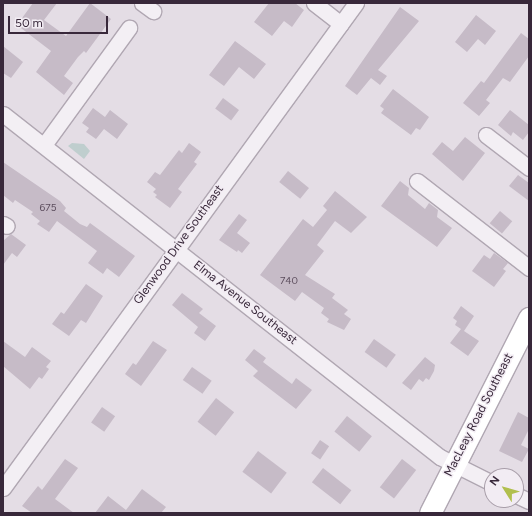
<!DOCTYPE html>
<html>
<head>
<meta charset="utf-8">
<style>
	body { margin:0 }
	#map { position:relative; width:532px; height:516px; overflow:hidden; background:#e4dde5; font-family:Figtree,sans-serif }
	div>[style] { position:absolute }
	.green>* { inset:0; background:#bfcece }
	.building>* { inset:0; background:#c6bbc7; transform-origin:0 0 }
	.roads { filter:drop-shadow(1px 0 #b0a7b2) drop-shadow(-1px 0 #b0a7b2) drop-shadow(0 1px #b0a7b2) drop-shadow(0 -1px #b0a7b2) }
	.street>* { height:15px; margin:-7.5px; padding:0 7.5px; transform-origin:7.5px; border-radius:7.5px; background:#f3eff4 }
	.secondary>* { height:21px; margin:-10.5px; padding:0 10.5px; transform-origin:10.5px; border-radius:10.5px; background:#fff }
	span { translate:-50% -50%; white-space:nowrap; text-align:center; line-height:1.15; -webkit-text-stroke:3px #f2ecf3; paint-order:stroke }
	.number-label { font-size:10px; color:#5c4d5d }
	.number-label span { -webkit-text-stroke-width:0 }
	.street-label { font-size:12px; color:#38283a }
	.frame { position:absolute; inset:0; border:4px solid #38283a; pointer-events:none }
	.north { position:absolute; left:484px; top:468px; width:40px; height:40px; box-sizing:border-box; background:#f2ecf3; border:1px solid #a89ea9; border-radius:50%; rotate:307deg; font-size:11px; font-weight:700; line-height:16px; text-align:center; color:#38283a }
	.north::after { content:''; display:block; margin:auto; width:14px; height:18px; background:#b1bf4d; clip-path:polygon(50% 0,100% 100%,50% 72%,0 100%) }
	.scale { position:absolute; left:8px; top:16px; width:100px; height:18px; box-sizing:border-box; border:2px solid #38283a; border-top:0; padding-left:5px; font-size:12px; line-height:14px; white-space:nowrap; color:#38283a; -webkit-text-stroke:3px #f2ecf3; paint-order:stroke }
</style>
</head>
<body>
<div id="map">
	<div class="green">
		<i style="clip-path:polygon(72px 143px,84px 144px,90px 151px,84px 159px,68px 146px)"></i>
	</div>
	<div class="building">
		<i style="clip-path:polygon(33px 3px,57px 3px,44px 20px,66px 36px,90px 3px,111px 19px,86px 53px,84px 51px,78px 57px,64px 76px,73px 83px,64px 95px,36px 72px,51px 51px,17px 25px)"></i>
		<i style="clip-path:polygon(269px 3px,295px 3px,304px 10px,292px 27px,284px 21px,272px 36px,254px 22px)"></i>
		<i style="clip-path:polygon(400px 7px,419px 21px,378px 70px,387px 76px,380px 85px,371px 78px,357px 95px,345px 86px)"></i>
		<i style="clip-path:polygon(476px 15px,496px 31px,485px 45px,478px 39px,467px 52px,455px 42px)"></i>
		<i style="clip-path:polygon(521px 33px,529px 39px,529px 56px,510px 82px,503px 78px,486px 100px,490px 103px,479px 116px,463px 103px,481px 81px,484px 83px)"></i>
		<i style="clip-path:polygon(235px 41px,266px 64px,254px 79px,239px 67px,224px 86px,209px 75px)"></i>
		<i style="clip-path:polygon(3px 46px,23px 62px,11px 78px,3px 73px)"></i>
		<i style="clip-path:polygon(393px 89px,429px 117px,420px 130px,416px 128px,411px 135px,381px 113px,384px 109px,380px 106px)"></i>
		<i style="left:223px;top:98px;width:20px;height:13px;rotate:37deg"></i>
		<i style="clip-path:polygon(93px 108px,105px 117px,110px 110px,128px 124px,117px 139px,104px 129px,96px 139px,86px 132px,89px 128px,82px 123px)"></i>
		<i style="clip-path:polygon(510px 110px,529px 125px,529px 132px,523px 140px,513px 132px,511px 136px,498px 125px)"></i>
		<i style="clip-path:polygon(465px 137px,485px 153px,463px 181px,432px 154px,442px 142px,453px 151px)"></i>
		<i style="clip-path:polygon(189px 143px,201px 152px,194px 162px,197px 164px,178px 189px,182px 192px,170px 208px,155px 197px,157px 195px,153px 192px,156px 189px,147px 182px,155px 172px,160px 175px,179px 150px,182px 153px)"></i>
		<i style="clip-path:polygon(3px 162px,60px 201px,66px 208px,64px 211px,80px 224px,87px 227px,90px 223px,135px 256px,119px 277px,107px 268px,103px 274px,88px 263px,97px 251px,57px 221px,49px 232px,37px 224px,40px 221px,31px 214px,33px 212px,15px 200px,13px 203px,3px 195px)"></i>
		<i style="left:288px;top:171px;width:27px;height:14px;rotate:39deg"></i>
		<i style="clip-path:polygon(518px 175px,529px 183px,529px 201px,509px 186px)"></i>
		<i style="clip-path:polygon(400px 181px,409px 188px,408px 195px,425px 209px,429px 203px,438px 210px,437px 217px,452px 228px,437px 247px,381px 206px)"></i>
		<i style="clip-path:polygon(335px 191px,367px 217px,351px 233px,335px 221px,317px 245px,324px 251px,305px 275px,335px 294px,332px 298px,348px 310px,344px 314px,351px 319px,344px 330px,327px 322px,329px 319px,321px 313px,324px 308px,302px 292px,295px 301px,260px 275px,303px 219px,313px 227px,327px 210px,323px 206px)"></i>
		<i style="left:500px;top:211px;width:16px;height:16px;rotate:40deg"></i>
		<i style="clip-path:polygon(239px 214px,247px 220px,237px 233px,250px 243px,242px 253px,238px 250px,237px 252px,219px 240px)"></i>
		<i style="clip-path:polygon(11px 234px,26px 245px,17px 257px,12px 253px,3px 265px,3px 241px)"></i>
		<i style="clip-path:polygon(494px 253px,508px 263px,503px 269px,506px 271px,494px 287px,472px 271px,484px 255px,490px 259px)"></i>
		<i style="clip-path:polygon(86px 284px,103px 296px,86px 323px,81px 320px,69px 336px,52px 324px,61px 312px,64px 314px)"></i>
		<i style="clip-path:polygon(182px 293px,203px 309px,199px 313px,216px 326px,205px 341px,194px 333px,198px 327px,172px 305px)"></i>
		<i style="clip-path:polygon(461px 306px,474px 316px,464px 331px,479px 341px,468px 356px,450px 343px,461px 329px,455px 325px,457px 321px,453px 318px)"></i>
		<i style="left:374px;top:339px;width:27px;height:16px;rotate:36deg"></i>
		<i style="clip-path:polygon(3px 341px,25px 357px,32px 347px,51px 361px,46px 367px,49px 369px,42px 379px,39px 377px,30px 389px,3px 366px)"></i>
		<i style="clip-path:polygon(153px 341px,167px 350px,141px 386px,125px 374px,133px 363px,136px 365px)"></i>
		<i style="clip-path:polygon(254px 349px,266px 358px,263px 362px,292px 384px,296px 378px,312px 390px,296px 409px,253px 376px,258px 371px,245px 360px)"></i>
		<i style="clip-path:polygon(425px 357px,435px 365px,434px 371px,429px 380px,426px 378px,423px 382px,419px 379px,411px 390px,402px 383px)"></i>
		<i style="left:192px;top:367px;width:24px;height:16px;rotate:35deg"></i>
		<i style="left:216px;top:398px;width:23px;height:30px;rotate:38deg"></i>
		<i style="left:102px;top:407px;width:16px;height:19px;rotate:35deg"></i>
		<i style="clip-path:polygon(518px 412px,529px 418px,529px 429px,521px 445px,529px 449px,522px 462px,499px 451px)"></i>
		<i style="left:347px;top:416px;width:32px;height:20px;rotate:39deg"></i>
		<i style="left:320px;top:440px;width:11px;height:16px;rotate:34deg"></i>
		<i style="left:258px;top:451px;width:36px;height:26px;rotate:37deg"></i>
		<i style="clip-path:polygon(65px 459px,78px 468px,55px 499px,74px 513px,32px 513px,22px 506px,38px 486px,42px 490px)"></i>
		<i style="left:402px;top:459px;width:18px;height:36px;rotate:38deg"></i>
		<i style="left:323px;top:468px;width:36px;height:18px;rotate:38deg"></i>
		<i style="clip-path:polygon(142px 489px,166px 507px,161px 513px,95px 513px,108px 496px,126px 510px)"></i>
	</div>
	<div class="roads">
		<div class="street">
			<i style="left:142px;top:3px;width:14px;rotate:36deg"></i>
			<i style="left:314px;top:3px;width:34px;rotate:38deg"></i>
			<i style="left:3px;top:114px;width:556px;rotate:38.13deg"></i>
			<i style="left:440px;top:457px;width:58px;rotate:26.6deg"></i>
			<i style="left:486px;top:135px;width:54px;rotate:37.5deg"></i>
			<i style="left:44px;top:145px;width:145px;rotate:-54deg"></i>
			<i style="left:417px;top:181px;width:142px;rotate:37.8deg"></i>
			<i style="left:3px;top:224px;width:4px;rotate:27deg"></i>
			<i style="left:3px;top:488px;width:600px;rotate:-53.95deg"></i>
			<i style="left:516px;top:495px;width:14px;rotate:25deg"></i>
		</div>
		<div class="secondary">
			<i style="left:430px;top:513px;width:219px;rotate:-63.1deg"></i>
		</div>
	</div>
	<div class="number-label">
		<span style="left:48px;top:208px">675</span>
		<span style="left:289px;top:281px">740</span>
	</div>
	<div class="street-label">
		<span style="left:179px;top:245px;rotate:-54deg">Glenwood Drive Southeast</span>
		<span style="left:245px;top:303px;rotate:38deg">Elma Avenue Southeast</span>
		<span style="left:479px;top:415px;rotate:-63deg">MacLeay Road Southeast</span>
	</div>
	<div class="frame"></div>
	<div class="north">N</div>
	<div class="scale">50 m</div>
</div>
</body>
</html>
